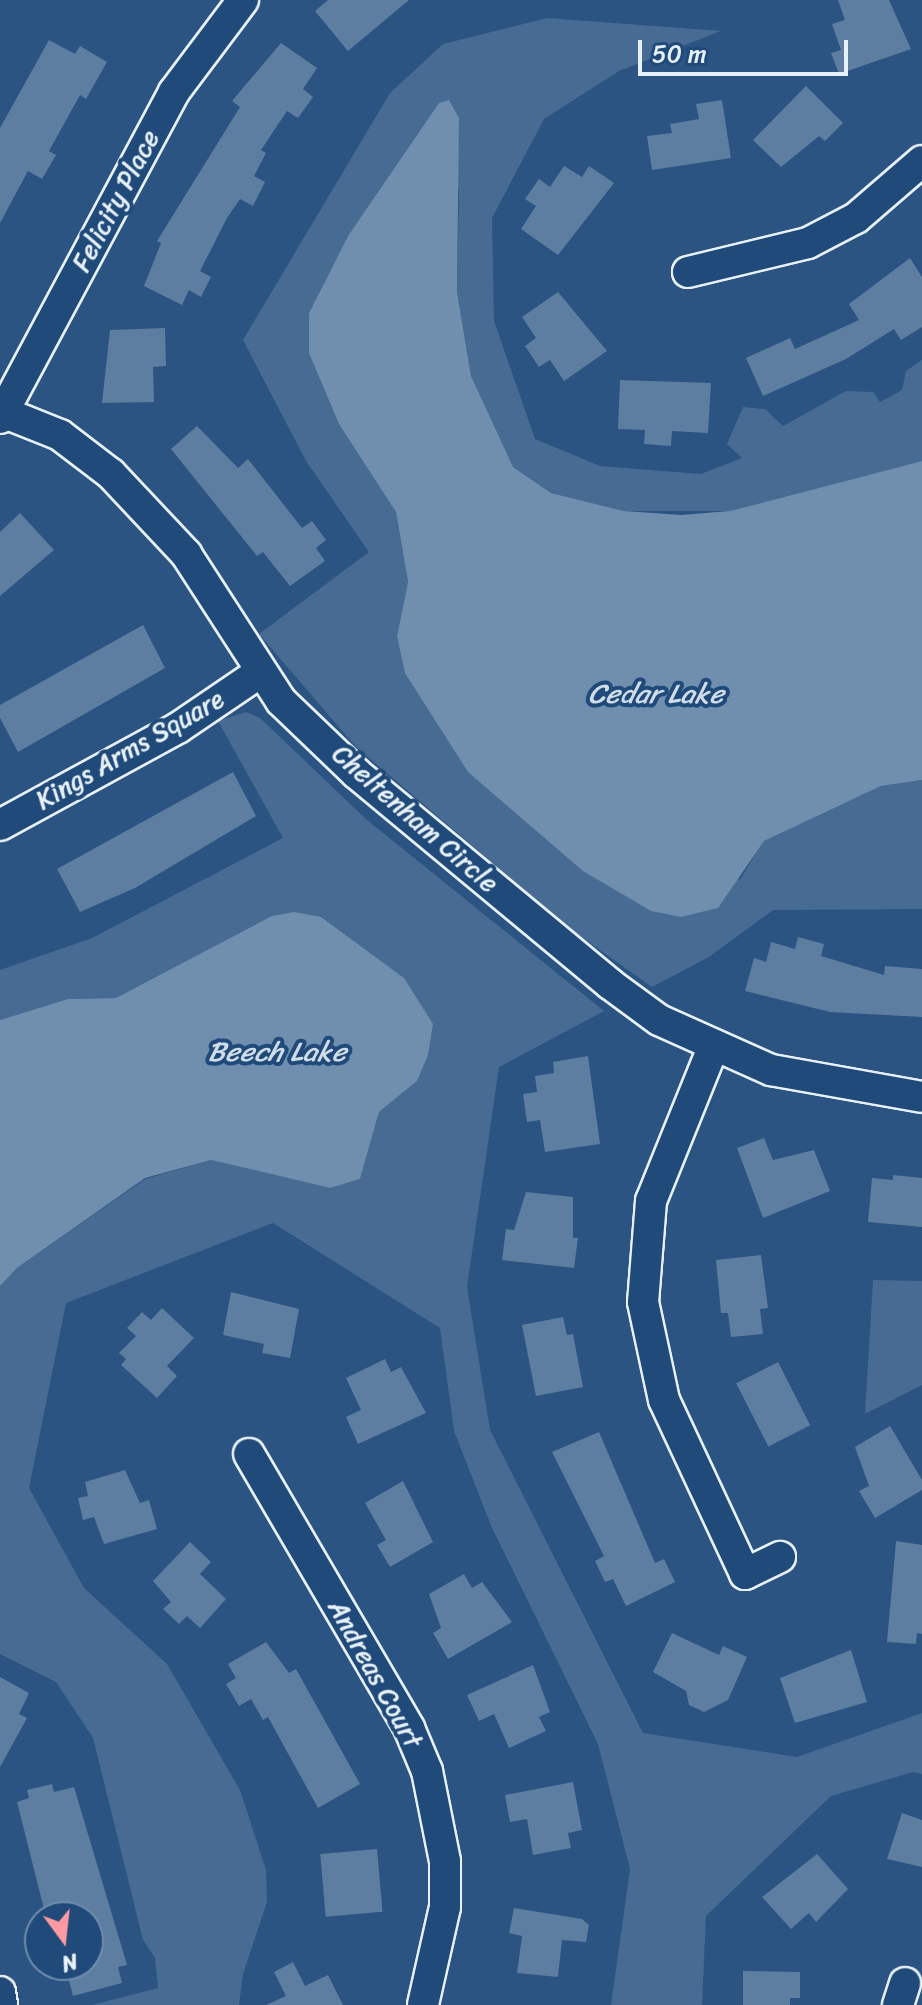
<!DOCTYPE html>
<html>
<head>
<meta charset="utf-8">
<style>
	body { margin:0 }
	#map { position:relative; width:922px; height:2005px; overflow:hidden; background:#2b5482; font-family:Sriracha,sans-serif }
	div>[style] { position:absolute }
	.green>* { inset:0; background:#476b93 }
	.water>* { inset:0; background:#708ead }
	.building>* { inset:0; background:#5d7da1; transform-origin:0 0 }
	.roads { filter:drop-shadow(2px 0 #e8f1f8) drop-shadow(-2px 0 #e8f1f8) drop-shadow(0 2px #e8f1f8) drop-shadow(0 -2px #e8f1f8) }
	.minor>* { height:30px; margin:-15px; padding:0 15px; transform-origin:15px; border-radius:15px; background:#1f4a7a }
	span { translate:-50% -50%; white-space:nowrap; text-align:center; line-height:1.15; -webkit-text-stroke:8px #1f4a7a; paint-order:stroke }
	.street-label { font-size:26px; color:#e8f1f8 }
	.water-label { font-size:28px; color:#d0dde9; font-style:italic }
	.north { position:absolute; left:24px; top:1901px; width:80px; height:80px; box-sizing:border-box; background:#1f4a7a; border:2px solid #6f8dac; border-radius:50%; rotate:165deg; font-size:22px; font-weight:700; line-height:32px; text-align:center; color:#e8f1f8 }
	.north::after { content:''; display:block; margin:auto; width:28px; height:36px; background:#ff9aa2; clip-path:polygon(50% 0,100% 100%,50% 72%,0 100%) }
	.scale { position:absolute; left:638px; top:40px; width:210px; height:36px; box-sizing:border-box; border:4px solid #e8f1f8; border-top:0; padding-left:10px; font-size:24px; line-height:28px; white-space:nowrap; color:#e8f1f8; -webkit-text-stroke:6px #1f4a7a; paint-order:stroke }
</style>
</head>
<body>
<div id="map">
	<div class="green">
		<i style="clip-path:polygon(547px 18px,721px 31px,619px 71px,544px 119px,492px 218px,494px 321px,535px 439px,600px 466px,701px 474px,742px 458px,727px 444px,743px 407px,765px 409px,783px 426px,846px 391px,873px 392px,880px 402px,902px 390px,906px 371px,922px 360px,922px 461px,730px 511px,624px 511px,551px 493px,513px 467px,492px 427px,471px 376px,457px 292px,459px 190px,391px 179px,348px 236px,309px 313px,373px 470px,396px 512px,408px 582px,397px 636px,740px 880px,763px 841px,881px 786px,922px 780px,922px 909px,773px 910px,709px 957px,652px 987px,569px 928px,356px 747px,259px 634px,369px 552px,306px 461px,243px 340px,390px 93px,443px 44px)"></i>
		<i style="clip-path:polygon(246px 712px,260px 718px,367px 820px,604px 1011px,499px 1067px,467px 1287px,490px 1430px,643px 1733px,797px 1757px,922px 1713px,922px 1774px,913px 1772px,831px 1796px,706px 1916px,702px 2005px,611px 2005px,630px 1869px,598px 1744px,492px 1528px,454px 1431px,440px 1328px,273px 1223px,66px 1303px,29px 1488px,84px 1588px,167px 1664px,240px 1790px,266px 1870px,267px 1902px,243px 1974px,239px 2005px,92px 2005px,158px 1988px,155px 1958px,143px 1940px,93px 1738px,56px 1682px,0 1654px,0 1286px,17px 1268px,145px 1179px,211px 1160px,330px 1188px,360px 1179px,379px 1112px,417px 1081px,404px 978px,365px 952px,194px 961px,116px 998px,68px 999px,0 1020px,0 970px,92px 938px,283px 838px,218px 721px)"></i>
		<i style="clip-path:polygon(873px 1280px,922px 1281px,922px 1385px,865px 1414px)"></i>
	</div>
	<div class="water">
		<i style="clip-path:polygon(449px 100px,459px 118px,457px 292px,471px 376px,513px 467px,551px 493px,624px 511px,681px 515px,730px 511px,922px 461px,922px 780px,881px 786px,764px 841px,718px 908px,681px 917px,651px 911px,583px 871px,468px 772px,405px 673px,397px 636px,408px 582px,396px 512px,339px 424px,309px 353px,309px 313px,348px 236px,439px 103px)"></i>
		<i style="clip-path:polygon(294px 912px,321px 917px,404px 978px,433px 1024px,428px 1055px,417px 1081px,379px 1112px,360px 1179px,330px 1188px,211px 1160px,145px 1178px,17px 1268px,0 1286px,0 1020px,68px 999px,116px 998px,272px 916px)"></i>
	</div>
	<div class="building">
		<i style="clip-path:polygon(328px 0,409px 0,348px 51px,315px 11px)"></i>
		<i style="clip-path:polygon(838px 0,889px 0,911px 49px,839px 74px,831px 53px,841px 50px,832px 24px,845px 20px)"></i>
		<i style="clip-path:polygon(49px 40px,75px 54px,80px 46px,107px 62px,86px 99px,80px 95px,49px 151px,56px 155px,42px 179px,28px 171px,0 223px,0 128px)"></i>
		<i style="clip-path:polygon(281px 43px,317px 68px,303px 89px,313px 97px,298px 118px,287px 111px,261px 150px,266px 153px,254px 176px,265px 182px,253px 206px,240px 199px,227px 218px,200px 271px,211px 277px,201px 297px,189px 290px,182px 305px,144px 286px,161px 243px,157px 241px,240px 107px,232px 101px)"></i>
		<i style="clip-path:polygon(806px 86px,843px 123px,825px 141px,819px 136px,781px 167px,753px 140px)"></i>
		<i style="clip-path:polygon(722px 100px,731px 158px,652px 170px,647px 136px,672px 133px,670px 124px,699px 119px,696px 104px)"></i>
		<i style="clip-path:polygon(564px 166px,582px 177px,589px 166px,614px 183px,558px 255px,521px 229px,536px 206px,525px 199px,539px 179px,550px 187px)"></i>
		<i style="clip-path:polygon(910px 258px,922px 277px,922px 327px,901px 340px,894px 329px,846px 359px,763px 396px,746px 358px,790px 338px,795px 349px,859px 320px,849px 304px)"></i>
		<i style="clip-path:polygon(558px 292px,607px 351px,564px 381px,550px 360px,539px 367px,525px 346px,536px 338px,522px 317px)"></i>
		<i style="clip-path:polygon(165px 328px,166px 366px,153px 367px,154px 402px,102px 403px,110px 330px)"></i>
		<i style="clip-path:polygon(620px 380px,711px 383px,708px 433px,672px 431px,671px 446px,644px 444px,645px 430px,618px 429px)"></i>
		<i style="clip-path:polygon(197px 426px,238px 468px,248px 459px,302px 528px,312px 521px,326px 540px,316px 548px,325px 561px,290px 586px,263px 552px,257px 556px,171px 449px)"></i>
		<i style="clip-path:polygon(20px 513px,54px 550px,0 596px,0 532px)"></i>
		<i style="clip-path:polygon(143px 625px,165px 668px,18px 752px,0 718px,0 705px)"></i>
		<i style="clip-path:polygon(233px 772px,256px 816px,135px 888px,80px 912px,57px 869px)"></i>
		<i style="clip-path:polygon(798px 937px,824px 944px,821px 956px,884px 975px,885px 966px,922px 969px,922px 1017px,830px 1012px,745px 991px,754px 958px,766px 962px,771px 942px,795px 949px)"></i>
		<i style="clip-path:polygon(588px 1056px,600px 1144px,545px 1152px,540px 1120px,527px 1122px,523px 1094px,537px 1092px,535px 1076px,554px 1073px,553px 1062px)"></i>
		<i style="clip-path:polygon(764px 1138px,773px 1160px,814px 1150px,830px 1191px,763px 1218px,737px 1148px)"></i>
		<i style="clip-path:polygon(893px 1175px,922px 1178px,922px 1227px,868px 1222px,872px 1178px,893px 1180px)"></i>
		<i style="clip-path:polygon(526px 1192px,573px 1197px,573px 1238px,578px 1238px,574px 1268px,502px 1260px,506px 1229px,514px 1230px)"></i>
		<i style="clip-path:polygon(761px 1255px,768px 1308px,760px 1309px,763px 1334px,731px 1337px,728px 1313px,721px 1313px,716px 1260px)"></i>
		<i style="clip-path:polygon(231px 1292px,299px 1309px,290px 1358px,262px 1353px,264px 1344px,223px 1335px)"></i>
		<i style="clip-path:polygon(162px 1308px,194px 1338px,167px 1366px,177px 1376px,157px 1398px,121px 1365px,126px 1359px,119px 1353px,136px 1336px,127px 1328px,142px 1312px,151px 1320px)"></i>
		<i style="clip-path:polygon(563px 1317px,567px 1335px,573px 1334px,583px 1387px,536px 1396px,522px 1325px)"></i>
		<i style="clip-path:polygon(385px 1359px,391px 1372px,401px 1367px,426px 1413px,358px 1444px,346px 1417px,361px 1410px,346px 1378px)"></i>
		<i style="left:778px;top:1362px;width:71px;height:47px;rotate:63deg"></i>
		<i style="clip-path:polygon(890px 1426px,922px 1480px,922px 1490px,875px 1518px,859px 1491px,869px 1486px,855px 1447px)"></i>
		<i style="clip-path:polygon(599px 1432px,655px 1563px,664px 1559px,675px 1582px,626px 1606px,613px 1579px,605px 1582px,595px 1561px,604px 1556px,552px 1452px)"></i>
		<i style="clip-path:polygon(125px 1470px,140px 1503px,149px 1500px,157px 1529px,104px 1544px,94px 1517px,83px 1520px,78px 1498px,88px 1496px,85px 1482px)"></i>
		<i style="clip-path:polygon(403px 1481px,433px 1542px,390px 1567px,377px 1545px,386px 1540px,365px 1503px)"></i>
		<i style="clip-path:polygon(896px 1541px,922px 1545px,922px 1634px,917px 1633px,916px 1644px,887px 1642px)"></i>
		<i style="clip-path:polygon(190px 1542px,211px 1562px,200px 1574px,226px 1599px,200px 1628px,187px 1616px,179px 1624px,163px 1609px,171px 1602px,153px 1581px)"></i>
		<i style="clip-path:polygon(464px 1574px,472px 1588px,482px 1582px,512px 1622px,448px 1659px,433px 1633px,441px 1628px,429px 1594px)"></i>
		<i style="clip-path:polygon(672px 1633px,719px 1655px,723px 1646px,747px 1657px,728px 1700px,704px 1712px,689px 1705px,686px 1691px,653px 1672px)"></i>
		<i style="clip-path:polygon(266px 1642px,289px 1673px,296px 1669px,360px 1784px,318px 1808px,268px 1717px,263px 1720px,251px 1699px,239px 1706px,226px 1684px,236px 1678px,228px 1664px)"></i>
		<i style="clip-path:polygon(851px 1650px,867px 1702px,795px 1723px,780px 1678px)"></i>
		<i style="clip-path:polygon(533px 1665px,550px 1712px,539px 1717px,546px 1731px,509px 1748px,494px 1714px,479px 1721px,467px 1695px)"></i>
		<i style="clip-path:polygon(0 1677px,29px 1693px,19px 1714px,27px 1718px,0 1767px)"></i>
		<i style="clip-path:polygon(573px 1782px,582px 1830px,568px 1833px,571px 1848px,533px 1855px,527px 1819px,510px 1822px,505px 1795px)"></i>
		<i style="clip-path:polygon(52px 1784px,54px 1792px,74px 1787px,127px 1965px,118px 1967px,122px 1983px,73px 1996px,65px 1965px,88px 1965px,88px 1917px,46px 1917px,17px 1802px,29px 1798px,27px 1790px)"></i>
		<i style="clip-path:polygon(902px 1813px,922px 1820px,922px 1867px,887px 1859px)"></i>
		<i style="left:377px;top:1849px;width:63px;height:57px;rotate:85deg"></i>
		<i style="clip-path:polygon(817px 1854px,848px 1889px,816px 1922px,809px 1913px,791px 1929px,762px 1897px)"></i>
		<i style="clip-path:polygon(514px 1908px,582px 1919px,589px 1925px,586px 1942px,562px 1940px,558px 1977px,517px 1973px,522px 1936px,509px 1933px)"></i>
		<i style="clip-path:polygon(293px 1962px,305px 1986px,328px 1975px,343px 2005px,266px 2005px,286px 1996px,274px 1972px)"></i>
		<i style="clip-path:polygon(743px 1971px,800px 1972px,800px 1998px,790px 1998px,790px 2005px,743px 2005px)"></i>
	</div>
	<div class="roads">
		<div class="minor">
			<i style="left:688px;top:272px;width:123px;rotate:-13.6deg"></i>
			<i style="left:808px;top:243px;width:54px;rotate:-27.5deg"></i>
			<i style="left:856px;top:218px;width:87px;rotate:-40.8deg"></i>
			<i style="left:0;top:411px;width:65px;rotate:21.8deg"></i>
			<i style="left:60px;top:435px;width:64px;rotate:37.4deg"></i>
			<i style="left:111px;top:474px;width:110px;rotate:46.8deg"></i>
			<i style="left:186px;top:554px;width:175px;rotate:57.1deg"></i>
			<i style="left:281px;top:701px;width:104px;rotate:43.8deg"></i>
			<i style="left:356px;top:773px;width:330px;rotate:39.7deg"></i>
			<i style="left:610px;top:984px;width:61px;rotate:36.3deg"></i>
			<i style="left:659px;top:1020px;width:123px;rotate:24.1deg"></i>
			<i style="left:771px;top:1070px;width:153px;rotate:10.1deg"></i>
			<i style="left:0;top:418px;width:370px;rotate:-61.9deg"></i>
			<i style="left:174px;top:92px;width:115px;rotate:-53.1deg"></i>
			<i style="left:0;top:825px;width:203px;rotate:-28.6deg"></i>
			<i style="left:178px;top:728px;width:98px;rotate:-34.2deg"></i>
			<i style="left:714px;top:1045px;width:168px;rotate:112deg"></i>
			<i style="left:651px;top:1201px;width:101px;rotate:94.5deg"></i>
			<i style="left:643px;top:1302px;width:100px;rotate:77.9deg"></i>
			<i style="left:664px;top:1400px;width:192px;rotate:65deg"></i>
			<i style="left:745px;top:1574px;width:39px;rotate:-26deg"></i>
			<i style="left:249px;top:1454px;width:317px;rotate:59.7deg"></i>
			<i style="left:409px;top:1728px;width:47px;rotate:67.3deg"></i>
			<i style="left:427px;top:1771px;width:92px;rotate:78.7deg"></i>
			<i style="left:445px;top:1861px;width:46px;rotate:90deg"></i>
			<i style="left:445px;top:1907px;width:100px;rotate:102.7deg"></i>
			<i style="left:0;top:1992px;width:13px;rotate:81deg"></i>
			<i style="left:898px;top:2005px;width:23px;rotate:-72deg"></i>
		</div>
	</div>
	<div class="street-label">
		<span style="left:116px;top:201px;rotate:-62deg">Felicity Place</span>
		<span style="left:130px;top:750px;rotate:-30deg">Kings Arms Square</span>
		<span style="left:415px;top:819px;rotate:41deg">Cheltenham Circle</span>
		<span style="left:375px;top:1674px;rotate:61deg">Andreas Court</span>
	</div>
	<div class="water-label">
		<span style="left:656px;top:694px">Cedar Lake</span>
		<span style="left:277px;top:1052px">Beech Lake</span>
	</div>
	<div class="north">N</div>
	<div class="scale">50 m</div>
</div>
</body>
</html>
